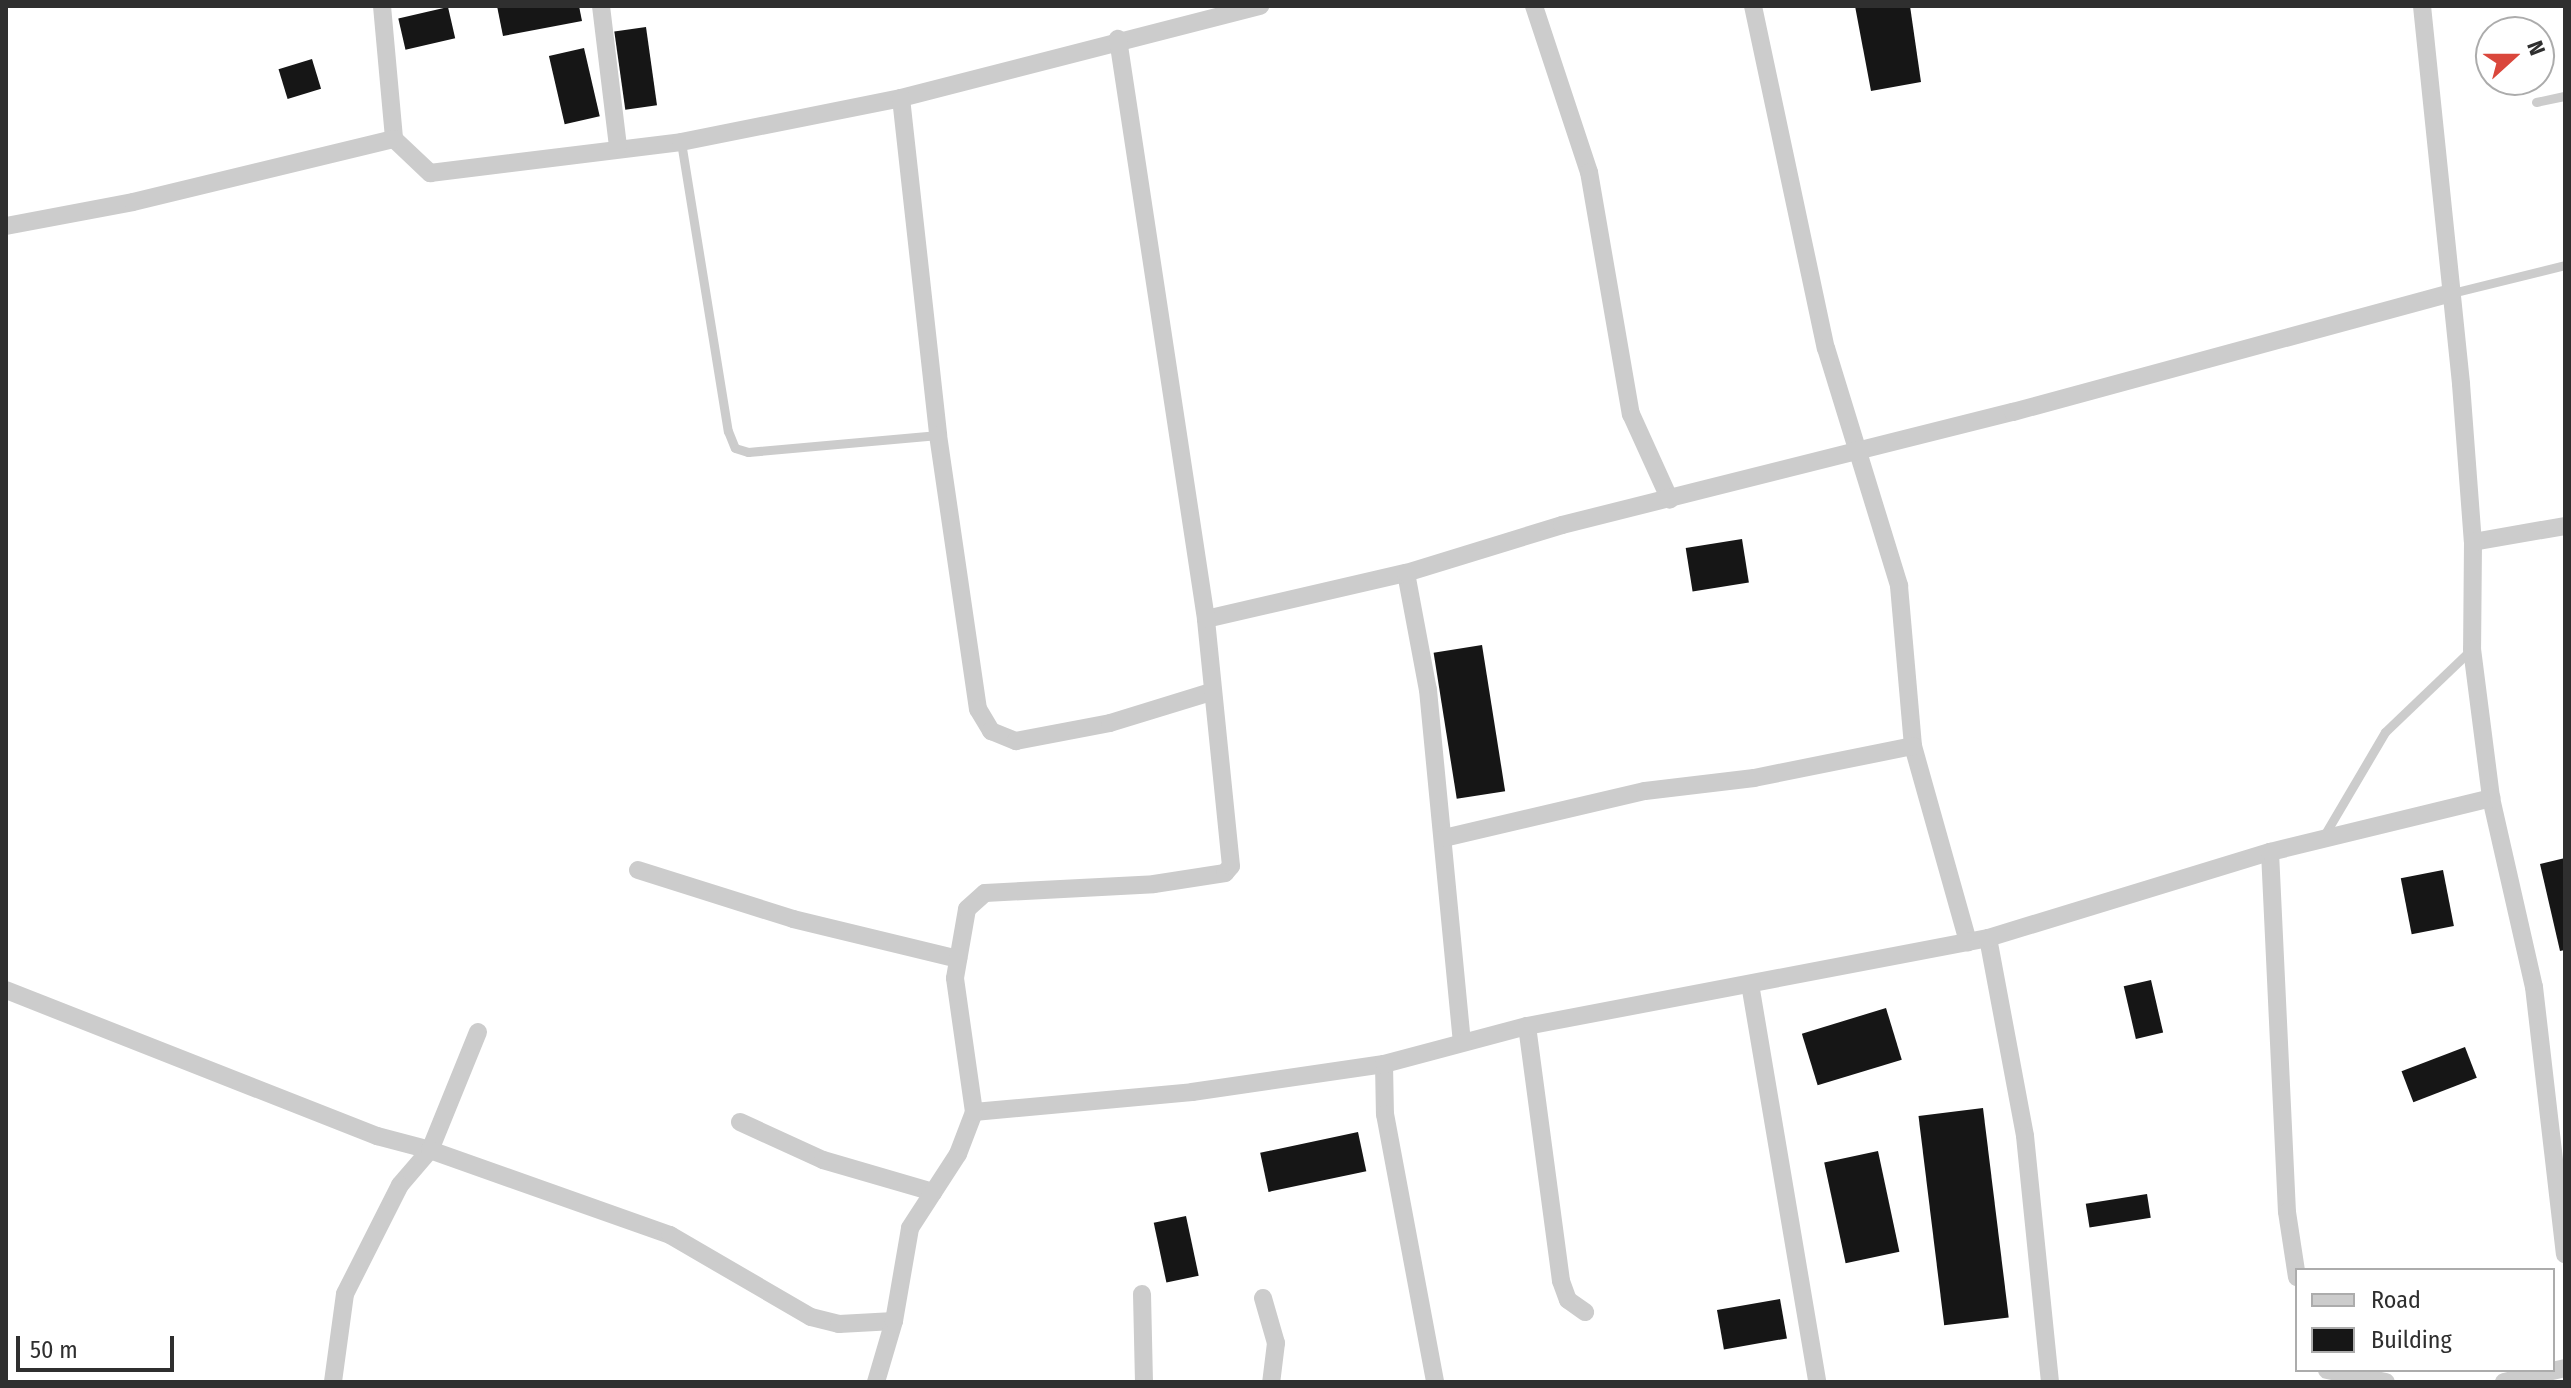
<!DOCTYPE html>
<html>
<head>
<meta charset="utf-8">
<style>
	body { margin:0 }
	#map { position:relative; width:2571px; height:1388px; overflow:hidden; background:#fff; font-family:"Fira Sans Condensed",sans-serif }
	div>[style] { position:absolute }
	.building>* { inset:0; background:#161616; transform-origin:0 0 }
	.lane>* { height:9px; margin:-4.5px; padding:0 4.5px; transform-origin:4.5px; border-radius:4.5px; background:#ccc }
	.street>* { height:18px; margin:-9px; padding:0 9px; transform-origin:9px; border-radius:9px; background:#ccc }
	span { translate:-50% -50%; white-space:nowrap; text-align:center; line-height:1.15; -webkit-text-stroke:8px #fff; paint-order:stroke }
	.frame { position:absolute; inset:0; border:8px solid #2f2f2f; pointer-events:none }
	.legend { position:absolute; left:2295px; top:1268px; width:260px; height:104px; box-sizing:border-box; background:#fff; border:2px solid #acacac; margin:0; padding:10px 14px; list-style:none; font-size:24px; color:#2f2f2f }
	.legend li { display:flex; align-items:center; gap:16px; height:40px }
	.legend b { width:40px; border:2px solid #acacac }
	.north { position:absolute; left:2475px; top:16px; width:80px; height:80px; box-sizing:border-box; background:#fff; border:2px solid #acacac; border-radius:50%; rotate:69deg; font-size:22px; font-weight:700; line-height:32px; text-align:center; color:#2f2f2f }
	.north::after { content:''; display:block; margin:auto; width:28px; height:36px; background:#da473c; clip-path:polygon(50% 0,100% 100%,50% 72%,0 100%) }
	.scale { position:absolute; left:16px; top:1336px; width:158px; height:36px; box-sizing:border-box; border:4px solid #2f2f2f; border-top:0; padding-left:10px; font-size:24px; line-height:28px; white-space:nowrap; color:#2f2f2f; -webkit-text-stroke:6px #fff; paint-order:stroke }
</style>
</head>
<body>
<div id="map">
	<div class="building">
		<i style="clip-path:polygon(497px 6px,579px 6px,582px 21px,503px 36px)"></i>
		<i style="clip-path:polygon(1855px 6px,1910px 6px,1921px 82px,1871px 91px)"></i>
		<i style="left:448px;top:7px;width:32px;height:51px;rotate:77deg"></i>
		<i style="left:646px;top:27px;width:79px;height:32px;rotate:82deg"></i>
		<i style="left:584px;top:48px;width:70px;height:36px;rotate:77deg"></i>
		<i style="left:312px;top:59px;width:31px;height:35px;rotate:73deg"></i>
		<i style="left:1742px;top:539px;width:44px;height:57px;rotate:81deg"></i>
		<i style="left:1482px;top:645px;width:148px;height:49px;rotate:81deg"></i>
		<i style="clip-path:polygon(2565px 858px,2565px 950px,2560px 951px,2540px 864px)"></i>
		<i style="left:2443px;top:870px;width:57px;height:43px;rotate:79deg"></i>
		<i style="left:2151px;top:980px;width:54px;height:28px;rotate:77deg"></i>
		<i style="left:1886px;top:1008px;width:54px;height:88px;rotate:73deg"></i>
		<i style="left:2465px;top:1047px;width:33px;height:68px;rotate:69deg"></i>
		<i style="left:1983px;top:1108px;width:211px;height:65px;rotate:83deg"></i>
		<i style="left:1358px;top:1132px;width:40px;height:100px;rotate:78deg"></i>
		<i style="left:1878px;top:1151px;width:103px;height:55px;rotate:78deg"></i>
		<i style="left:2147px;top:1194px;width:24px;height:62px;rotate:81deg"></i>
		<i style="left:1186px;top:1216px;width:61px;height:33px;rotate:78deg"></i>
		<i style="left:1780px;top:1299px;width:40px;height:64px;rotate:80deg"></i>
	</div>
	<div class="lane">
		<i style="left:2536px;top:102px;width:30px;rotate:-12deg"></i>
		<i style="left:681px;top:142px;width:293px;rotate:80.8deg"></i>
		<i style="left:728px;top:431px;width:18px;rotate:68deg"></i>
		<i style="left:735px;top:448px;width:14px;rotate:17deg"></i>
		<i style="left:748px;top:452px;width:191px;rotate:-5.1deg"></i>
		<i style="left:2452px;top:293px;width:116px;rotate:-13.9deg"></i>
		<i style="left:2322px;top:839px;width:124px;rotate:-59.5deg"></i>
		<i style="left:2385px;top:732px;width:120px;rotate:-43.7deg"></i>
	</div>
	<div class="street">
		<i style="left:382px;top:6px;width:134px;rotate:84.8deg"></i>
		<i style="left:394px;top:139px;width:50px;rotate:43.4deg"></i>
		<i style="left:430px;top:173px;width:253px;rotate:-7deg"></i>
		<i style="left:681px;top:142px;width:224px;rotate:-11.3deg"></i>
		<i style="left:901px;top:98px;width:371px;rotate:-14.4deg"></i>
		<i style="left:601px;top:6px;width:141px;rotate:83.1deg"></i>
		<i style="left:1534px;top:6px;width:175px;rotate:71.7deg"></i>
		<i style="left:1589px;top:172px;width:246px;rotate:80.2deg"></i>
		<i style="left:1631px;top:414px;width:94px;rotate:65.6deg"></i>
		<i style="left:1753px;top:6px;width:350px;rotate:78deg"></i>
		<i style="left:1826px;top:348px;width:249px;rotate:72.9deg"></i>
		<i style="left:1899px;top:586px;width:161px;rotate:85deg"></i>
		<i style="left:1913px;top:746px;width:204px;rotate:74.3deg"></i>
		<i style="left:2422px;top:6px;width:380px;rotate:84.1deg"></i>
		<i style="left:2461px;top:384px;width:158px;rotate:85.7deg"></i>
		<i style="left:2473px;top:542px;width:107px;rotate:90.5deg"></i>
		<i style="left:2472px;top:649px;width:150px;rotate:82.7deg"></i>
		<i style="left:2491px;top:798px;width:194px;rotate:77.2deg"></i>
		<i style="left:2534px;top:987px;width:269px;rotate:83.4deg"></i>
		<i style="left:901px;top:98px;width:339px;rotate:83.7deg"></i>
		<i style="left:938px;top:435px;width:277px;rotate:81.7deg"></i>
		<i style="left:978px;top:709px;width:26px;rotate:59deg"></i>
		<i style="left:991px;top:731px;width:27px;rotate:22deg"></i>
		<i style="left:1016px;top:741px;width:96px;rotate:-10.8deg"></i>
		<i style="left:1110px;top:723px;width:106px;rotate:-17.1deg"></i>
		<i style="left:6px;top:226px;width:129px;rotate:-10.7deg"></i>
		<i style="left:133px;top:202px;width:268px;rotate:-13.6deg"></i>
		<i style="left:2473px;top:542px;width:93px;rotate:-9.9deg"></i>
		<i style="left:1406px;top:573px;width:119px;rotate:79.4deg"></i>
		<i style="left:1428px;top:690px;width:353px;rotate:84.5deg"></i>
		<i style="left:1206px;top:619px;width:205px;rotate:-13deg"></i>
		<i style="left:1406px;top:573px;width:163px;rotate:-17.1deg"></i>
		<i style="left:1562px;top:525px;width:465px;rotate:-14.1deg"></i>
		<i style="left:2013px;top:412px;width:455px;rotate:-15.2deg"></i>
		<i style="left:1444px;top:838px;width:206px;rotate:-13.2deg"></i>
		<i style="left:1645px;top:791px;width:110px;rotate:-6.8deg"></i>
		<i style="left:1754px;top:778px;width:162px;rotate:-11.4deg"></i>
		<i style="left:2270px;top:852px;width:360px;rotate:87.3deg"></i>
		<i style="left:2287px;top:1212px;width:66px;rotate:81.3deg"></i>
		<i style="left:638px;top:870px;width:163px;rotate:17.5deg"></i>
		<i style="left:793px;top:919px;width:170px;rotate:13.6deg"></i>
		<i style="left:1988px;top:938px;width:201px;rotate:79.4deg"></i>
		<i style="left:2025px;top:1136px;width:247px;rotate:84.2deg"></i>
		<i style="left:1750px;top:984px;width:404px;rotate:80.4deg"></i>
		<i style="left:6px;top:990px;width:399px;rotate:21.5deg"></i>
		<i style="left:377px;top:1136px;width:55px;rotate:14.8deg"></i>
		<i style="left:430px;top:1150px;width:46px;rotate:130.6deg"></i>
		<i style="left:400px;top:1185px;width:122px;rotate:116.8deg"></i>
		<i style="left:345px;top:1294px;width:89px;rotate:97.8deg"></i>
		<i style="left:1527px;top:1026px;width:257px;rotate:82.4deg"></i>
		<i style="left:1561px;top:1281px;width:20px;rotate:70deg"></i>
		<i style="left:1568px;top:1300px;width:21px;rotate:35deg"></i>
		<i style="left:478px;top:1032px;width:127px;rotate:112.1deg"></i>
		<i style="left:430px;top:1150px;width:255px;rotate:19.5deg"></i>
		<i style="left:670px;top:1235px;width:163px;rotate:30.2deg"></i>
		<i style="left:811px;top:1317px;width:29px;rotate:14deg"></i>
		<i style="left:839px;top:1324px;width:55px;rotate:-3.1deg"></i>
		<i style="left:1384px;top:1064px;width:50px;rotate:88.9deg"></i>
		<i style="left:1385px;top:1114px;width:273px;rotate:79.4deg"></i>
		<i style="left:974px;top:1112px;width:219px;rotate:-5.2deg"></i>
		<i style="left:1192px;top:1092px;width:194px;rotate:-8.3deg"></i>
		<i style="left:1384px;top:1064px;width:148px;rotate:-14.9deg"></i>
		<i style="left:1527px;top:1026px;width:469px;rotate:-10.8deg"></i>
		<i style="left:1988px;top:938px;width:295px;rotate:-17deg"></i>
		<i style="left:2270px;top:852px;width:228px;rotate:-13.7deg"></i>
		<i style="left:740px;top:1122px;width:91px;rotate:24.6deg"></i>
		<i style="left:823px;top:1160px;width:115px;rotate:16.2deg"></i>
		<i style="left:1142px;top:1294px;width:88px;rotate:88.7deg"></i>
		<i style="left:1263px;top:1298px;width:47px;rotate:73.9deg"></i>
		<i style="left:1276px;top:1343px;width:39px;rotate:97deg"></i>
		<i style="left:2327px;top:1370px;width:60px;rotate:11.5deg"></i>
		<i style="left:876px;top:1382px;width:64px;rotate:-73.6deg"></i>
		<i style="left:894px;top:1321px;width:94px;rotate:-80.2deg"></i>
		<i style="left:910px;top:1228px;width:88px;rotate:-57deg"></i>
		<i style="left:958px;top:1154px;width:45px;rotate:-69.1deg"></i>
		<i style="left:974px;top:1112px;width:135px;rotate:-98.1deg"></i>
		<i style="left:955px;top:978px;width:70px;rotate:-80.1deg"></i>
		<i style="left:967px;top:909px;width:24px;rotate:-42deg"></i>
		<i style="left:985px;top:893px;width:169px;rotate:-3deg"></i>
		<i style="left:1154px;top:884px;width:72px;rotate:-8.8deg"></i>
		<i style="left:1225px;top:873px;width:9px;rotate:-49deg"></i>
		<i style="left:1231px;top:866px;width:248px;rotate:-95.8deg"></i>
		<i style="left:1206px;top:619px;width:587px;rotate:-98.63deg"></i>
		<i style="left:2504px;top:1382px;width:63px;rotate:-12.9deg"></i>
	</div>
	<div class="frame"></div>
	<ul class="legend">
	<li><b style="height:10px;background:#ccc"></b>Road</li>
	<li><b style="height:22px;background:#161616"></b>Building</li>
	</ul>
	<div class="north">N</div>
	<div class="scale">50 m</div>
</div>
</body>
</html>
